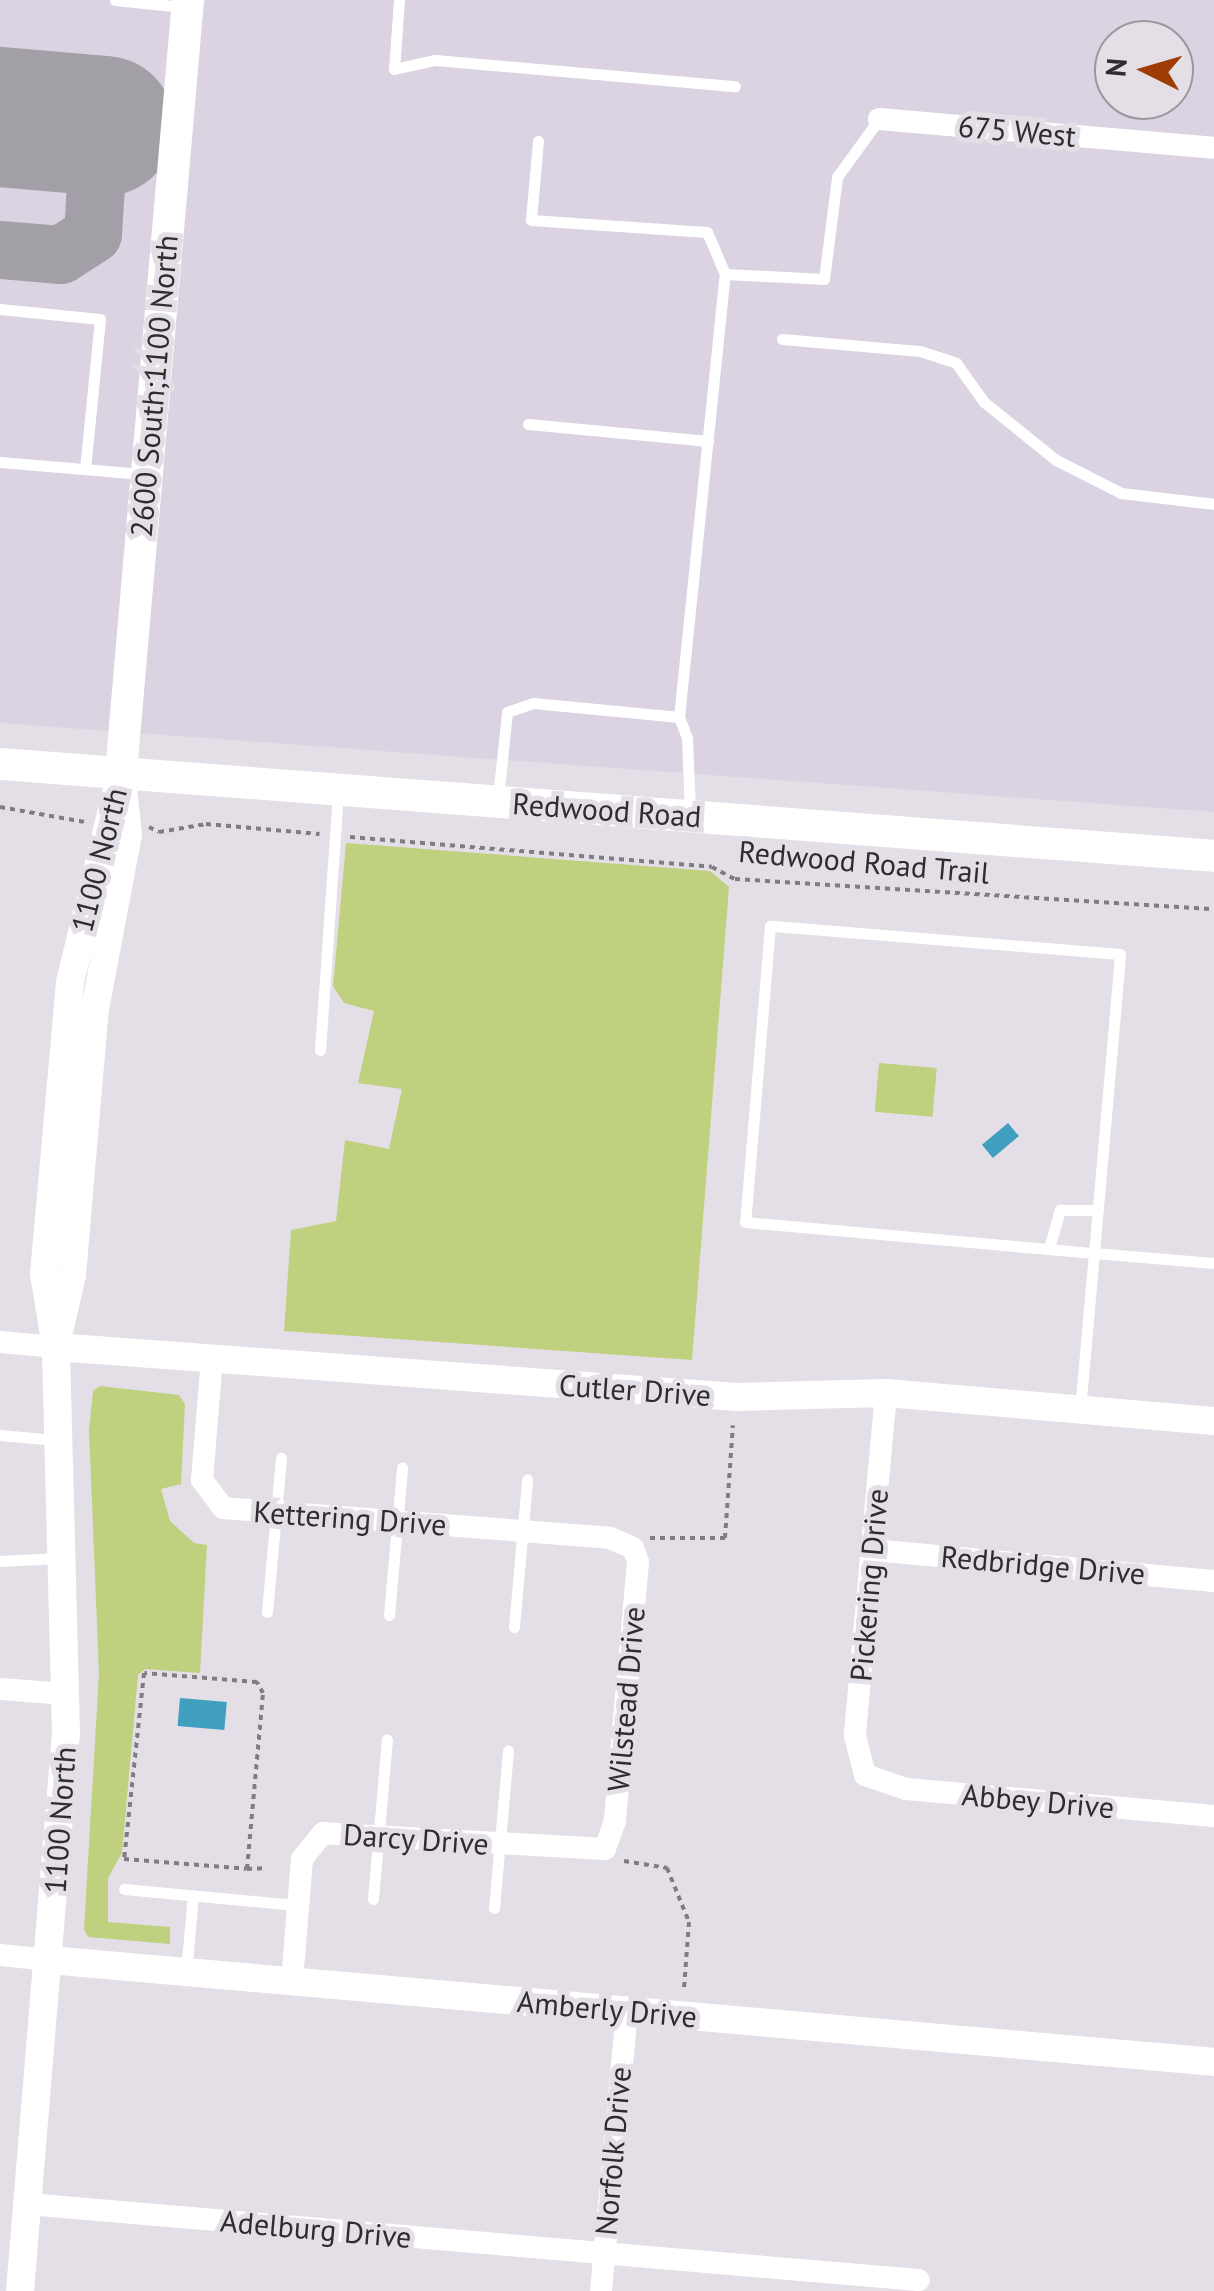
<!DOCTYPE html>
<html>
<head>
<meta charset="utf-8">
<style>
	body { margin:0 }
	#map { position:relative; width:1214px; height:2291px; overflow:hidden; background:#e4dfe7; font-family:"PT Sans",sans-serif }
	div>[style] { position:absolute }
	.built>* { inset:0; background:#dbd3e1 }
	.green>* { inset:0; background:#bfd07e; transform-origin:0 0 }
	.water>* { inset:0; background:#409fbf; transform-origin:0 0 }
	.taxiway>* { height:58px; margin:-29px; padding:0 29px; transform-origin:29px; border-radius:29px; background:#a39fa6 }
	.runway>* { height:140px; margin:-70px; padding:0 70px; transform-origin:70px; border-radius:70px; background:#a39fa6 }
	.path>* { height:4px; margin-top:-2px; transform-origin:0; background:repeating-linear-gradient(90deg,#807d82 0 5px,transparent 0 10px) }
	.service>* { height:11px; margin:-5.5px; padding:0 5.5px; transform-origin:5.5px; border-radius:5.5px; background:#fff }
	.minor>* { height:22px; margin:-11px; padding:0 11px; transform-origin:11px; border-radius:11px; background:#fff }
	.tertiary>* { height:28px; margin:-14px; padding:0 14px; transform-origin:14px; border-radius:14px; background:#fff }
	.secondary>* { height:32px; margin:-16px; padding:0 16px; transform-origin:16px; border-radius:16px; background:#fff }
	span { translate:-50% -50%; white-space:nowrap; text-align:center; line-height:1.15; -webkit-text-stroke:10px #e4dfe7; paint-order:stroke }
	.street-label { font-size:30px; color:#2e2c2f }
	.north { position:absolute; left:1094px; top:20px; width:100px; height:100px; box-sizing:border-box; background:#e4dfe7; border:2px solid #9b979d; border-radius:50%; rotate:275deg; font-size:28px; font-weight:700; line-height:40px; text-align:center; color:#2e2c2f }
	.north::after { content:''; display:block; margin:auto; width:35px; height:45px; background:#9f3b05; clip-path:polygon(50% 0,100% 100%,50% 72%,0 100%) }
</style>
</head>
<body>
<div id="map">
	<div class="built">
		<i style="clip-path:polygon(evenodd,0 0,1214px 0,1214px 812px,0 723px,0 0,1114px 40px,1174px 40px,1174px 100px,1114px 100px,1114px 40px)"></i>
	</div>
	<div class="green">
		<i style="clip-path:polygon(346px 843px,710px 871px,729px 887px,692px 1360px,284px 1331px,291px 1230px,336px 1221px,345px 1140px,389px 1149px,402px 1089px,358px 1083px,374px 1011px,344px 1003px,333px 986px)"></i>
		<i style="left:879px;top:1063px;width:58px;height:49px;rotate:5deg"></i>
		<i style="clip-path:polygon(100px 1386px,179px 1395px,185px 1404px,181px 1484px,161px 1489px,170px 1521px,194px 1543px,207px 1545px,200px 1673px,145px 1669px,138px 1675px,122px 1853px,108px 1878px,108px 1922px,170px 1927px,170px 1944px,88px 1937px,84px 1929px,99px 1674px,89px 1430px,93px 1391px)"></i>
	</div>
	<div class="water">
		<i style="left:1008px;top:1123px;width:17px;height:34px;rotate:50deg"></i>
		<i style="left:180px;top:1698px;width:47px;height:28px;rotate:5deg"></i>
	</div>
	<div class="taxiway">
		<i style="left:0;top:250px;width:61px;rotate:4.7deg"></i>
		<i style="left:61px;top:255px;width:38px;rotate:-33deg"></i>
		<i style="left:93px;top:234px;width:82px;rotate:-86.5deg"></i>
		<i style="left:98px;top:152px;width:27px;rotate:-129deg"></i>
		<i style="left:81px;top:131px;width:26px;rotate:-159deg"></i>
	</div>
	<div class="runway">
		<i style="left:0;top:117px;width:105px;rotate:4.9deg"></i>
	</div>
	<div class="path">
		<i style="left:0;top:807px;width:86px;rotate:10deg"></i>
		<i style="left:149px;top:827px;width:11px;rotate:27deg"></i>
		<i style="left:159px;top:832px;width:48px;rotate:-9.7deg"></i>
		<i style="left:206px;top:824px;width:114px;rotate:5deg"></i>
		<i style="left:350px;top:837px;width:363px;rotate:4.7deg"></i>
		<i style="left:712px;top:867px;width:26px;rotate:28deg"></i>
		<i style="left:735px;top:879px;width:480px;rotate:3.6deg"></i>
		<i style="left:650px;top:1538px;width:75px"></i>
		<i style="left:725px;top:1538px;width:113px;rotate:-86deg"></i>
		<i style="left:624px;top:1861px;width:44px;rotate:9.2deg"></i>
		<i style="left:667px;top:1868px;width:58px;rotate:67.8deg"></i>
		<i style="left:689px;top:1922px;width:67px;rotate:94.3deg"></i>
		<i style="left:247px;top:1869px;width:177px;rotate:-84.8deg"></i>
		<i style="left:263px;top:1693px;width:13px;rotate:-119deg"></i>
		<i style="left:257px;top:1682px;width:113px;rotate:-175.4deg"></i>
		<i style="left:144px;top:1673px;width:187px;rotate:96.1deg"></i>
		<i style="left:124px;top:1859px;width:123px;rotate:4.6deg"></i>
		<i style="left:247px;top:1869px;width:20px;rotate:-3deg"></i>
	</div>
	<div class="service">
		<i style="left:115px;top:0;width:68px;rotate:5.9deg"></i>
		<i style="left:399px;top:0;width:69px;rotate:94.1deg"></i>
		<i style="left:394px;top:69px;width:42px;rotate:-12.4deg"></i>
		<i style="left:435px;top:60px;width:301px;rotate:5deg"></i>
		<i style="left:538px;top:141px;width:79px;rotate:95.1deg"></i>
		<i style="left:531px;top:220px;width:176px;rotate:3.9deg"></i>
		<i style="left:707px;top:232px;width:46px;rotate:66.8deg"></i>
		<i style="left:0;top:309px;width:100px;rotate:5.7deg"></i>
		<i style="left:100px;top:319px;width:151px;rotate:95.7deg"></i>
		<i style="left:782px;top:339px;width:139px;rotate:5deg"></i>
		<i style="left:920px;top:351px;width:38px;rotate:18deg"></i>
		<i style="left:956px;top:363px;width:48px;rotate:54.3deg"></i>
		<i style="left:984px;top:402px;width:92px;rotate:38.9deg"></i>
		<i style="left:1056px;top:460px;width:73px;rotate:26.9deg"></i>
		<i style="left:1121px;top:493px;width:94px;rotate:6.7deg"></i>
		<i style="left:528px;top:424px;width:181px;rotate:5.4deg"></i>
		<i style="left:0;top:462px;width:143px;rotate:4.8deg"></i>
		<i style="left:679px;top:717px;width:445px;rotate:-84.1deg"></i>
		<i style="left:725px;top:274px;width:99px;rotate:2.9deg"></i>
		<i style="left:824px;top:279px;width:103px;rotate:-82.7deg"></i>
		<i style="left:837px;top:177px;width:72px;rotate:-54.1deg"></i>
		<i style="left:498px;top:798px;width:86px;rotate:-84deg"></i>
		<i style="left:507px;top:712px;width:28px;rotate:-19deg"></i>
		<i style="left:533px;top:703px;width:147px;rotate:5.5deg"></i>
		<i style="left:679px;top:717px;width:22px;rotate:69deg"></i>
		<i style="left:687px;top:738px;width:74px;rotate:87.7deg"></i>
		<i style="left:320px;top:1050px;width:256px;rotate:-86deg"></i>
		<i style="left:1049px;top:1248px;width:40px;rotate:-74deg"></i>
		<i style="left:1060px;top:1210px;width:37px"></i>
		<i style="left:1080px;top:1410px;width:158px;rotate:-84.9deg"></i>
		<i style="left:1094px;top:1253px;width:300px;rotate:-85deg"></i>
		<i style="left:1120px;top:954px;width:351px;rotate:-175.4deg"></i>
		<i style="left:770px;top:926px;width:297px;rotate:94.8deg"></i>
		<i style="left:745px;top:1222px;width:350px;rotate:5.1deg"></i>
		<i style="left:1094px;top:1253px;width:120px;rotate:4.8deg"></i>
		<i style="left:0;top:1435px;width:56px;rotate:5.1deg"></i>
		<i style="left:0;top:1561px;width:59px;rotate:-2.9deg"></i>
		<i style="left:267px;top:1612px;width:155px;rotate:-84.8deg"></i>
		<i style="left:389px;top:1615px;width:148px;rotate:-84.9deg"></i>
		<i style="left:514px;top:1627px;width:148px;rotate:-84.9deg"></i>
		<i style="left:124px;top:1889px;width:175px;rotate:5.3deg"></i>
		<i style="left:373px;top:1899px;width:160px;rotate:-85deg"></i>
		<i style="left:494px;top:1908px;width:158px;rotate:-84.9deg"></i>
		<i style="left:186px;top:1972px;width:77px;rotate:-84.8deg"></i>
	</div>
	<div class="minor">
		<i style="left:879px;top:119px;width:336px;rotate:4.9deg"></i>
		<i style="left:0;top:1342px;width:56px;rotate:5.1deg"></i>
		<i style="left:212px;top:1358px;width:122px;rotate:94.7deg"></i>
		<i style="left:202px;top:1480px;width:35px;rotate:53deg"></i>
		<i style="left:223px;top:1508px;width:388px;rotate:4.4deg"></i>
		<i style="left:610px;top:1538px;width:25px;rotate:23deg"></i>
		<i style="left:633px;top:1548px;width:15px;rotate:70deg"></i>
		<i style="left:638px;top:1562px;width:260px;rotate:95.1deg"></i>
		<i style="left:615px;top:1821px;width:30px;rotate:110deg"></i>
		<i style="left:605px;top:1849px;width:282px;rotate:-176.8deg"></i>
		<i style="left:323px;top:1833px;width:33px;rotate:129deg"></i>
		<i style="left:302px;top:1859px;width:122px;rotate:94.7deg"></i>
		<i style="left:886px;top:1393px;width:344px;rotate:95.2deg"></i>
		<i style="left:855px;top:1736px;width:40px;rotate:75.6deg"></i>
		<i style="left:865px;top:1775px;width:43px;rotate:18.9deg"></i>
		<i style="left:906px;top:1789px;width:309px;rotate:5deg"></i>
		<i style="left:872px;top:1550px;width:343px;rotate:5.2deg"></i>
		<i style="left:0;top:1689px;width:66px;rotate:4.3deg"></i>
		<i style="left:0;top:1955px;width:49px;rotate:5.8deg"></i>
		<i style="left:28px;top:2204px;width:894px;rotate:4.88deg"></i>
		<i style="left:601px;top:2291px;width:282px;rotate:-84.7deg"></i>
	</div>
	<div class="tertiary">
		<i style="left:59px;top:1331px;width:57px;rotate:-76.9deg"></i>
		<i style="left:72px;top:1275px;width:267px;rotate:-85.1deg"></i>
		<i style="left:95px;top:1009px;width:177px;rotate:-79.3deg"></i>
		<i style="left:128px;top:835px;width:55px;rotate:-96.2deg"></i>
		<i style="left:56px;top:1347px;width:683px;rotate:4.2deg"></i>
		<i style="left:737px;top:1397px;width:149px;rotate:-1.5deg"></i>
		<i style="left:886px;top:1393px;width:329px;rotate:4.9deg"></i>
		<i style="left:49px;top:1960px;width:1169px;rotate:5deg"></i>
		<i style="left:20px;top:2291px;width:560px;rotate:-85.29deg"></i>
		<i style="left:66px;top:1733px;width:386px;rotate:-91.5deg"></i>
		<i style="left:56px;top:1347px;width:74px;rotate:-99.3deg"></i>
		<i style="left:44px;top:1274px;width:293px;rotate:-84.9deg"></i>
		<i style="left:70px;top:982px;width:216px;rotate:-76.3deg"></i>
	</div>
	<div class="secondary">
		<i style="left:0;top:764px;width:1217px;rotate:4.33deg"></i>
		<i style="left:121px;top:772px;width:775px;rotate:-85.04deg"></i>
	</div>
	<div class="street-label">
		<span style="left:1017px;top:131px;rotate:5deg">675 West</span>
		<span style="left:154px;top:386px;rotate:-85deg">2600 South;1100 North</span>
		<span style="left:607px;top:810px;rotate:4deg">Redwood Road</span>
		<span style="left:99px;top:860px;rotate:-76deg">1100 North</span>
		<span style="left:864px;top:862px;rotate:5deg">Redwood Road Trail</span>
		<span style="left:635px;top:1390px;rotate:4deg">Cutler Drive</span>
		<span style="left:350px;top:1518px;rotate:4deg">Kettering Drive</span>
		<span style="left:1043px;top:1565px;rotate:5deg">Redbridge Drive</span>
		<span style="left:869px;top:1585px;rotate:-85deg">Pickering Drive</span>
		<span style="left:626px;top:1699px;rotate:-85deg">Wilstead Drive</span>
		<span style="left:1038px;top:1801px;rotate:5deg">Abbey Drive</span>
		<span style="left:60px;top:1820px;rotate:-86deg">1100 North</span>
		<span style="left:416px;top:1839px;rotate:4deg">Darcy Drive</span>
		<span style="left:607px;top:2009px;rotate:5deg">Amberly Drive</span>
		<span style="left:613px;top:2151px;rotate:-85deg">Norfolk Drive</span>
		<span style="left:316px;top:2229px;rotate:5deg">Adelburg Drive</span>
	</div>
	<div class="north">N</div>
</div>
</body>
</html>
